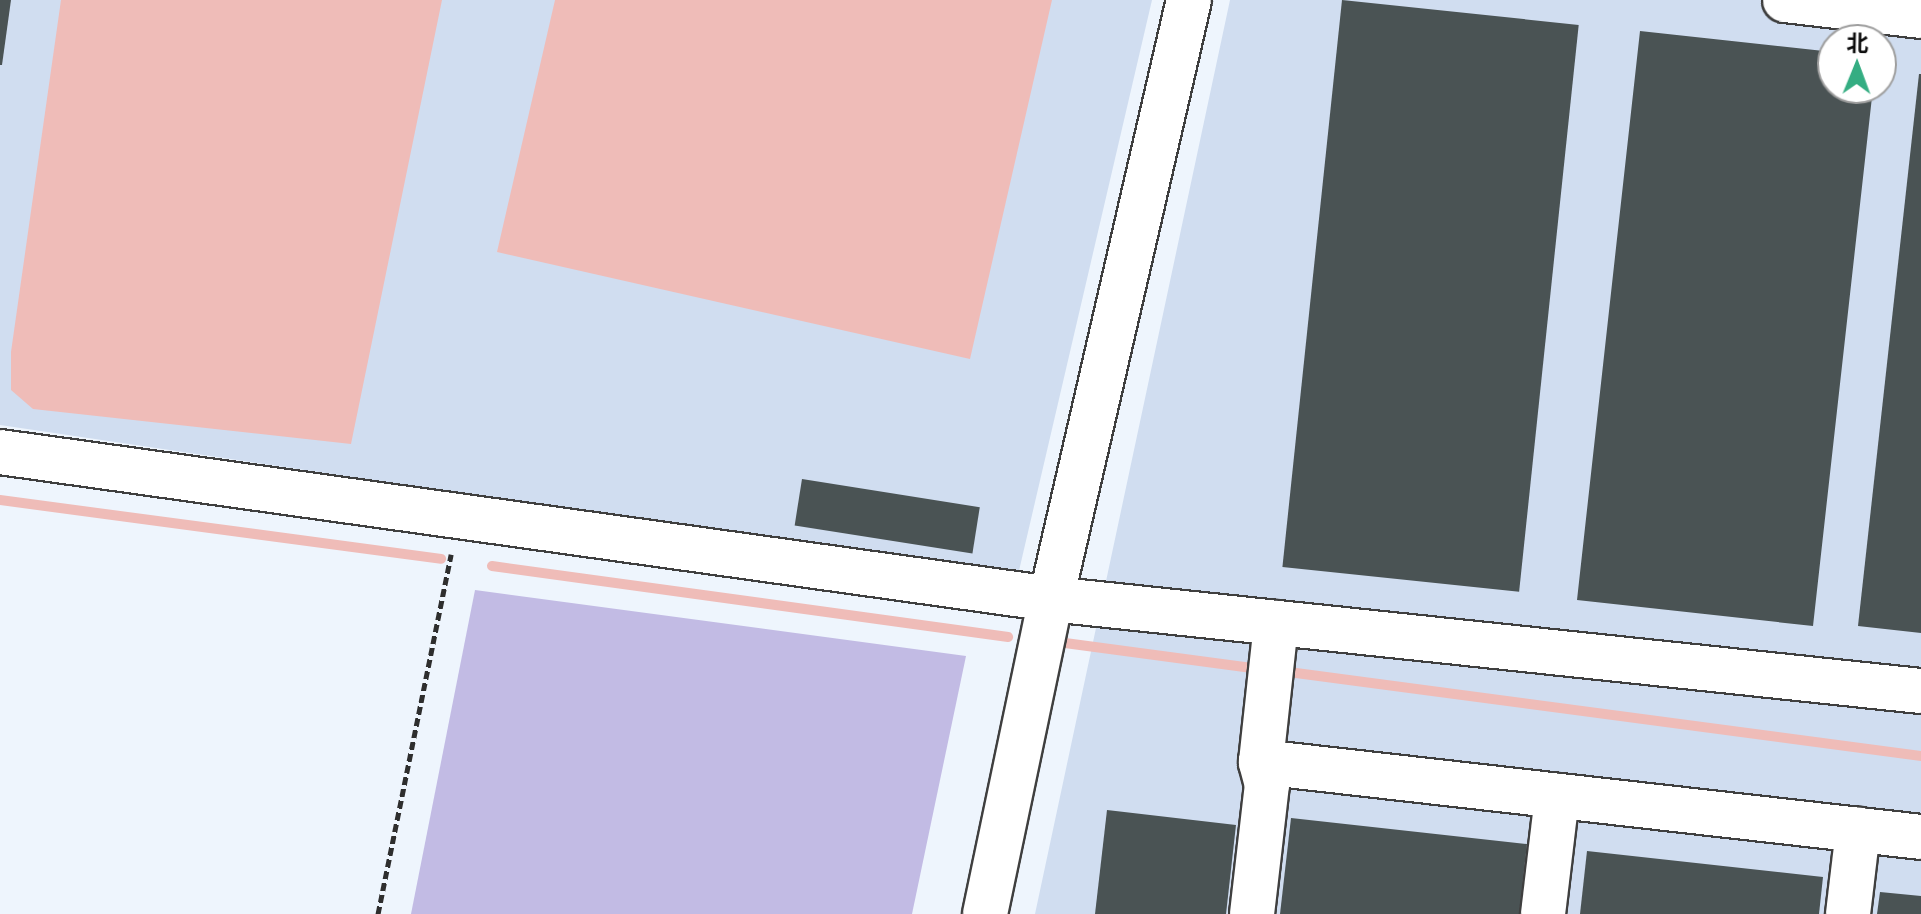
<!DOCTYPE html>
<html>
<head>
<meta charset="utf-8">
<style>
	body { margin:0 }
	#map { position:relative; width:1921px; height:914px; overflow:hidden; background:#eef5fd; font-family:"Playfair Display","Noto Sans SC",serif }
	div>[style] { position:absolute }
	.farmland>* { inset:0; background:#d0ddf0 }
	.green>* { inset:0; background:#c2bbe4 }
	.water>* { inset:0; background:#efbcb8 }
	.stream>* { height:10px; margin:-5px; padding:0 5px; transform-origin:5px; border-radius:5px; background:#efbcb8 }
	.building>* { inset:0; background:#4a5354; transform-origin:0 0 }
	.path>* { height:5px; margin-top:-2.5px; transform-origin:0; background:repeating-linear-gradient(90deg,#2e2e2e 0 8px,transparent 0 12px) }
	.roads { filter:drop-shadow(2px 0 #3f3f3f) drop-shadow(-2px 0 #3f3f3f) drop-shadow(0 2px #3f3f3f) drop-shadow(0 -2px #3f3f3f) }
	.minor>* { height:44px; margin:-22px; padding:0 22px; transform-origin:22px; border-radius:22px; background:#fff }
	span { translate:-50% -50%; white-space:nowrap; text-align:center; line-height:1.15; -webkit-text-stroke:8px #fff; paint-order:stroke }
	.north { position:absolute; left:1817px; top:24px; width:80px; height:80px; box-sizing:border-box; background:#fff; border:2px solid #9e9e9e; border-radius:50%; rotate:1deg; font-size:22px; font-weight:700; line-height:32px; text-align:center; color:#0c0c0c }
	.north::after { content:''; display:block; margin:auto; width:28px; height:36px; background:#34ad82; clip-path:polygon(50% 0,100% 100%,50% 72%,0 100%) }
</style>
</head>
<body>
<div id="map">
	<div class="farmland">
		<i style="clip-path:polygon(0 0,1152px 0,1018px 575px,0 425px)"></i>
		<i style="clip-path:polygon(evenodd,1230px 0,1921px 0,1921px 914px,1035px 914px,1230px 0,1833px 40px,1881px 40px,1881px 88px,1833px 88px,1833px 40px)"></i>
	</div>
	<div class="green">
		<i style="clip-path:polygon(475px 590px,966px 656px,912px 914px,411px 914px)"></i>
	</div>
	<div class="water">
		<i style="clip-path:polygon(61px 0,442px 0,351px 444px,33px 409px,11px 390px,11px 352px)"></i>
		<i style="clip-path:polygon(555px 0,1052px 0,970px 359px,497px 252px)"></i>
	</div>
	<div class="stream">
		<i style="left:0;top:500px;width:445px;rotate:7.6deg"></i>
		<i style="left:492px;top:566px;width:521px;rotate:7.83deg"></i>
		<i style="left:1065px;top:643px;width:198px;rotate:7.6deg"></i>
		<i style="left:1281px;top:671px;width:646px;rotate:7.57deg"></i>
	</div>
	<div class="building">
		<i style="clip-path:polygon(0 0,11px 0,2px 65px,0 65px)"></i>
		<i style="left:1342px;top:0;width:238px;height:570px;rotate:6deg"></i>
		<i style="clip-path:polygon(1640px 31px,1833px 52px,1833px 88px,1873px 88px,1813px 626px,1577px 600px)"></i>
		<i style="clip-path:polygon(1919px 74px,1921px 74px,1921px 633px,1858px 626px)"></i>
		<i style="left:802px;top:479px;width:180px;height:47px;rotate:9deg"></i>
		<i style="clip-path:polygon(1107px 810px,1236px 825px,1226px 914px,1095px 914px)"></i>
		<i style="clip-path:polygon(1291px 818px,1527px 844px,1519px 914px,1280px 914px)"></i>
		<i style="clip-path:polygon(1587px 851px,1823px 877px,1819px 914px,1580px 914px)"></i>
		<i style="clip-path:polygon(1880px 892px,1921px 896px,1921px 914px,1877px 914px)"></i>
	</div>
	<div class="path">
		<i style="left:378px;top:914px;width:367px;rotate:-78.5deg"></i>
	</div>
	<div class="roads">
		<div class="minor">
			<i style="left:1785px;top:0;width:137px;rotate:6.7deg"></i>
			<i style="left:0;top:452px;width:1061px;rotate:7.96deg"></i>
			<i style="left:1051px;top:599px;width:875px;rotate:6.04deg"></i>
			<i style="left:1261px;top:762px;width:664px;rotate:6.48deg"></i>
			<i style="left:985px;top:914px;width:322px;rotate:-78.2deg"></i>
			<i style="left:1051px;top:599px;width:615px;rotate:-77.03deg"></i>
			<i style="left:1252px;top:914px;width:130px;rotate:-83.4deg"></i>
			<i style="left:1267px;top:785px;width:24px;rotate:-105deg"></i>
			<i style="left:1261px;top:762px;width:140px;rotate:-83.8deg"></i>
			<i style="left:1543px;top:914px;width:119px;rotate:-83.2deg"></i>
			<i style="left:1848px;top:914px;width:85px;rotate:-83.2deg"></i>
		</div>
	</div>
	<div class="north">北</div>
</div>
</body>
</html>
